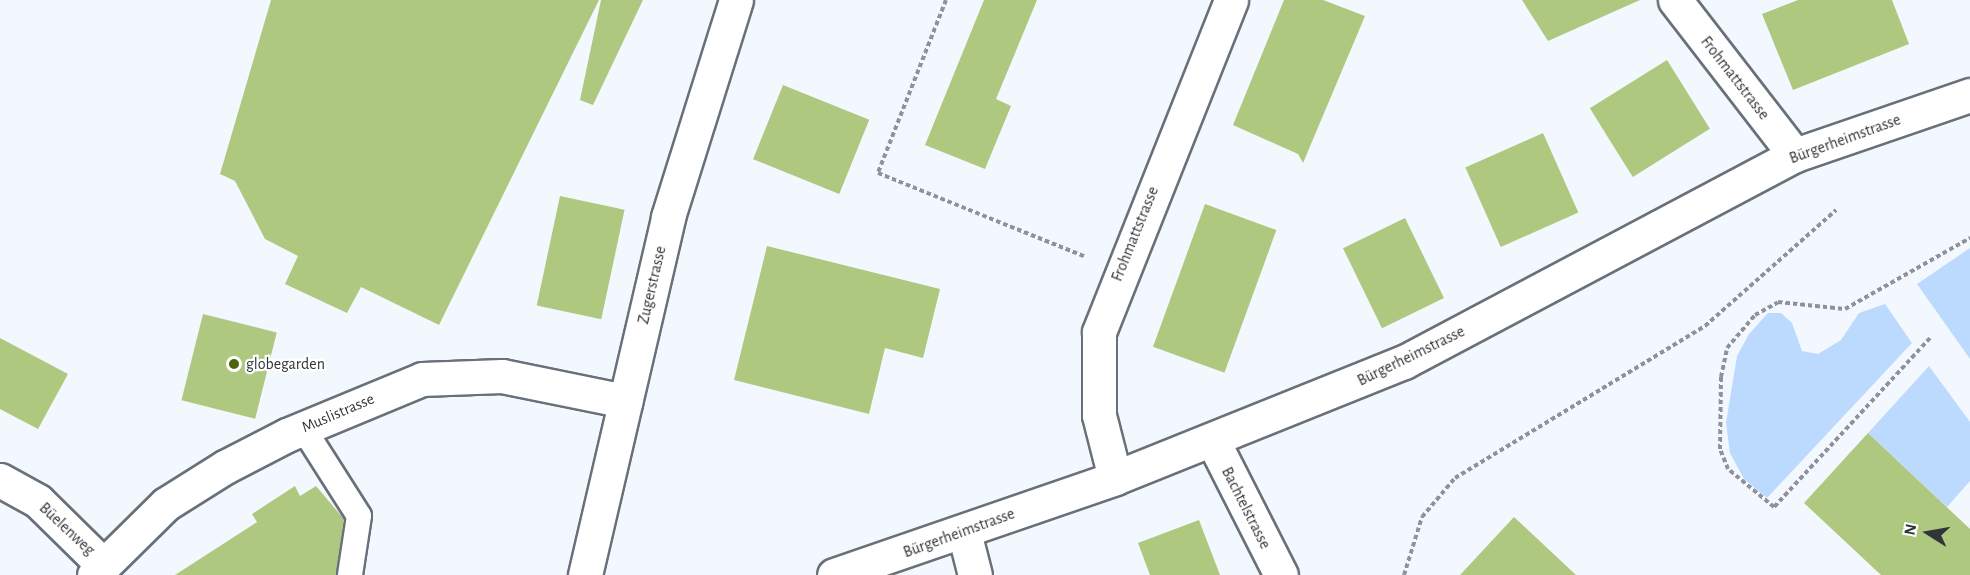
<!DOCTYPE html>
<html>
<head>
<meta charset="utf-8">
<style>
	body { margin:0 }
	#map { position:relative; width:1970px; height:575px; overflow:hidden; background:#f3f8ff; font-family:"Alegreya Sans",sans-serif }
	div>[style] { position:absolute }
	.green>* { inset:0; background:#bcdafd }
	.building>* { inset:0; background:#afc87f; transform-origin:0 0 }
	.path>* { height:4px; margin-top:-2px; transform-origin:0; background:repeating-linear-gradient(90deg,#8f9399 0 4.5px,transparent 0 7.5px) }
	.roads { filter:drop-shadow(2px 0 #687079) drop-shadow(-2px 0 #687079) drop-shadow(0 2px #687079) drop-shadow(0 -2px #687079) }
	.service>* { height:24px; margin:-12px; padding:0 12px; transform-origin:12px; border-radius:12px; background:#fff }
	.minor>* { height:33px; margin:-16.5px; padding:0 16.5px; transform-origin:16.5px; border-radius:16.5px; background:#fff }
	.secondary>* { height:33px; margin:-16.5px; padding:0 16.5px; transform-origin:16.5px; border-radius:16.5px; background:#fff }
	.dots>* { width:16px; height:16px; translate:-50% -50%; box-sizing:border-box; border:3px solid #fff; border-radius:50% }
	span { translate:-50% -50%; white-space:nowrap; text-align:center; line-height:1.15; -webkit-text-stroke:4.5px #fff; paint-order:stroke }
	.street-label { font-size:16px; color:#313539 }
	.poi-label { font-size:16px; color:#313539 }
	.left { translate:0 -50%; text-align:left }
	.north { position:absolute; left:1898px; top:503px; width:60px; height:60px; -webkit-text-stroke:4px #fff; paint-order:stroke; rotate:281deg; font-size:16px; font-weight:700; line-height:24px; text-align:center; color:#313539 }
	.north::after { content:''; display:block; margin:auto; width:21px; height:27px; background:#313539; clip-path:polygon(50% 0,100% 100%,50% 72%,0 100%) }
</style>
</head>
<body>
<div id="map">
	<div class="green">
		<i style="clip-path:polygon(1970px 248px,1970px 359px,1917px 284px)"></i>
		<i style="clip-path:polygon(1885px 304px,1912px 343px,1767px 498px,1744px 479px,1730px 453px,1726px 423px,1737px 356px,1749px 334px,1768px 313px,1781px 313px,1792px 323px,1802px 351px,1818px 354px,1841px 340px,1859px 313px)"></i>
		<i style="clip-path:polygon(1929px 366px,1970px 422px,1970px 481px,1947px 507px,1868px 433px)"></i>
	</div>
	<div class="building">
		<i style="clip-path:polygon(271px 0,599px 0,439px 325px,361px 287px,347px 313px,285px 284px,298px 256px,265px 239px,235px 181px,220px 174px)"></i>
		<i style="clip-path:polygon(601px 0,643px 0,593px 105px,580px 100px)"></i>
		<i style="clip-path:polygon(984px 0,1037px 0,996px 99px,1011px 106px,985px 169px,925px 145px)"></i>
		<i style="clip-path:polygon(1284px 0,1323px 0,1365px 16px,1303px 163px,1298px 154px,1233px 125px)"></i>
		<i style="clip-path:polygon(1522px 0,1640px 0,1548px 41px)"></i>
		<i style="clip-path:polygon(1798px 0,1892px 0,1909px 44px,1793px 90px,1762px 14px)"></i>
		<i style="left:1667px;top:60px;width:81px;height:91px;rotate:58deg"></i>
		<i style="left:783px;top:85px;width:93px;height:80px;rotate:22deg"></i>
		<i style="left:1543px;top:133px;width:87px;height:85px;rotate:66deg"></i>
		<i style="left:560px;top:196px;width:66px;height:112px;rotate:12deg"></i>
		<i style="left:1205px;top:204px;width:76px;height:152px;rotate:20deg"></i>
		<i style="left:1405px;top:218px;width:89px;height:69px;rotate:64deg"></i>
		<i style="clip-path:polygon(767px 246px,940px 289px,923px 358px,885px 348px,869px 414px,734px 380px)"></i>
		<i style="left:203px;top:314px;width:76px;height:89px;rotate:14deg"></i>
		<i style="clip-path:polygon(0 338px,68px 374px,38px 429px,0 409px)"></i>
		<i style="clip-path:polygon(1868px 433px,1970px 529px,1970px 575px,1881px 575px,1804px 503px)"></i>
		<i style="clip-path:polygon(295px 486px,300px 496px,316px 486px,344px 519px,336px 575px,175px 575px,257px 522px,252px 514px)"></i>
		<i style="clip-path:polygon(1514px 517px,1576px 575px,1460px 575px)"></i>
		<i style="clip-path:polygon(1199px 520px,1220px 575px,1150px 575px,1138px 543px)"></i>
	</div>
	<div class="path">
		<i style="left:946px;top:0;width:186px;rotate:111.5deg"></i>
		<i style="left:878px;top:173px;width:224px;rotate:22deg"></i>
		<i style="left:1930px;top:338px;width:230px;rotate:132.7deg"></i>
		<i style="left:1774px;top:507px;width:60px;rotate:-140.4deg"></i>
		<i style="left:1728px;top:469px;width:22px;rotate:-112deg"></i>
		<i style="left:1720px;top:449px;width:72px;rotate:-89.2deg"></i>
		<i style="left:1721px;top:377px;width:30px;rotate:-78deg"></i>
		<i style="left:1727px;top:348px;width:43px;rotate:-49.7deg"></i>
		<i style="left:1755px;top:315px;width:26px;rotate:-29deg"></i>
		<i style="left:1778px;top:302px;width:67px;rotate:6deg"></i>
		<i style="left:1845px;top:309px;width:144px;rotate:-29.6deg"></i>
		<i style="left:1404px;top:575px;width:61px;rotate:-72.8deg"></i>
		<i style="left:1422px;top:517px;width:51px;rotate:-49.8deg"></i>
		<i style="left:1455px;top:478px;width:293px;rotate:-31.3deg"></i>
		<i style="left:1705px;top:326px;width:175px;rotate:-41.5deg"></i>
	</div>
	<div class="roads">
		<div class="service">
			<i style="left:303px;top:428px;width:104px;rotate:57.5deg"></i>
			<i style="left:359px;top:516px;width:60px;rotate:98.7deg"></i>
		</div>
		<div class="minor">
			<i style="left:1675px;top:0;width:196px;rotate:52.3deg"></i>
			<i style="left:1213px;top:441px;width:150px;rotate:63.1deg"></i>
			<i style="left:1115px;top:478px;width:65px;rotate:-104.3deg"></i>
			<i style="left:1099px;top:415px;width:83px;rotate:-90deg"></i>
			<i style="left:1099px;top:332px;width:357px;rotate:-68.3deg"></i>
			<i style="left:0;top:480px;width:43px;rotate:28.9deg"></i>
			<i style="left:38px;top:501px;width:88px;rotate:44.5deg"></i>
			<i style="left:964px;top:532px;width:44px;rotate:75.7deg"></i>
			<i style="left:94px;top:575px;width:101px;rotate:-44.6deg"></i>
			<i style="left:166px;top:504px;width:70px;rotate:-32.1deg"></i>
			<i style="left:225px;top:467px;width:70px;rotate:-27.3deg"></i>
			<i style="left:287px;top:435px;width:146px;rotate:-22.5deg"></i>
			<i style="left:422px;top:379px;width:80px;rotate:-2.1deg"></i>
			<i style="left:502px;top:376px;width:126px;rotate:11.5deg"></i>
			<i style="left:834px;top:575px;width:297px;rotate:-19deg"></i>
			<i style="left:1115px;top:478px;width:311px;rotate:-21.9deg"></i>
			<i style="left:1404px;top:362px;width:442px;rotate:-27.9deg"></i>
			<i style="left:1795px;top:155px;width:185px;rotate:-18.9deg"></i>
		</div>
		<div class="secondary">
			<i style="left:585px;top:575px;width:367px;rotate:-76.9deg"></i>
			<i style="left:668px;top:217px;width:227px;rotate:-72.6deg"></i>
		</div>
	</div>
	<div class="dots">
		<i style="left:234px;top:364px;background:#4c620d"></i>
	</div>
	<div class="street-label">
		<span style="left:1735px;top:78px;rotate:52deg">Frohmattstrasse</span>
		<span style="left:1845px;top:139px;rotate:-20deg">Bürgerheimstrasse</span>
		<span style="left:1135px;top:234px;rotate:-68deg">Frohmattstrasse</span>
		<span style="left:652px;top:285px;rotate:-77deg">Zugerstrasse</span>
		<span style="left:1411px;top:356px;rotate:-26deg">Bürgerheimstrasse</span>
		<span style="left:338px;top:413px;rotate:-23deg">Muslistrasse</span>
		<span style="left:1246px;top:508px;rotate:63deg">Bachtelstrasse</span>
		<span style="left:67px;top:529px;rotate:43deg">Büelenweg</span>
		<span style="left:959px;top:533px;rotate:-20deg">Bürgerheimstrasse</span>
	</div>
	<div class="poi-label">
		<span class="left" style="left:246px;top:364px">globegarden</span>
	</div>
	<div class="north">N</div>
</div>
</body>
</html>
